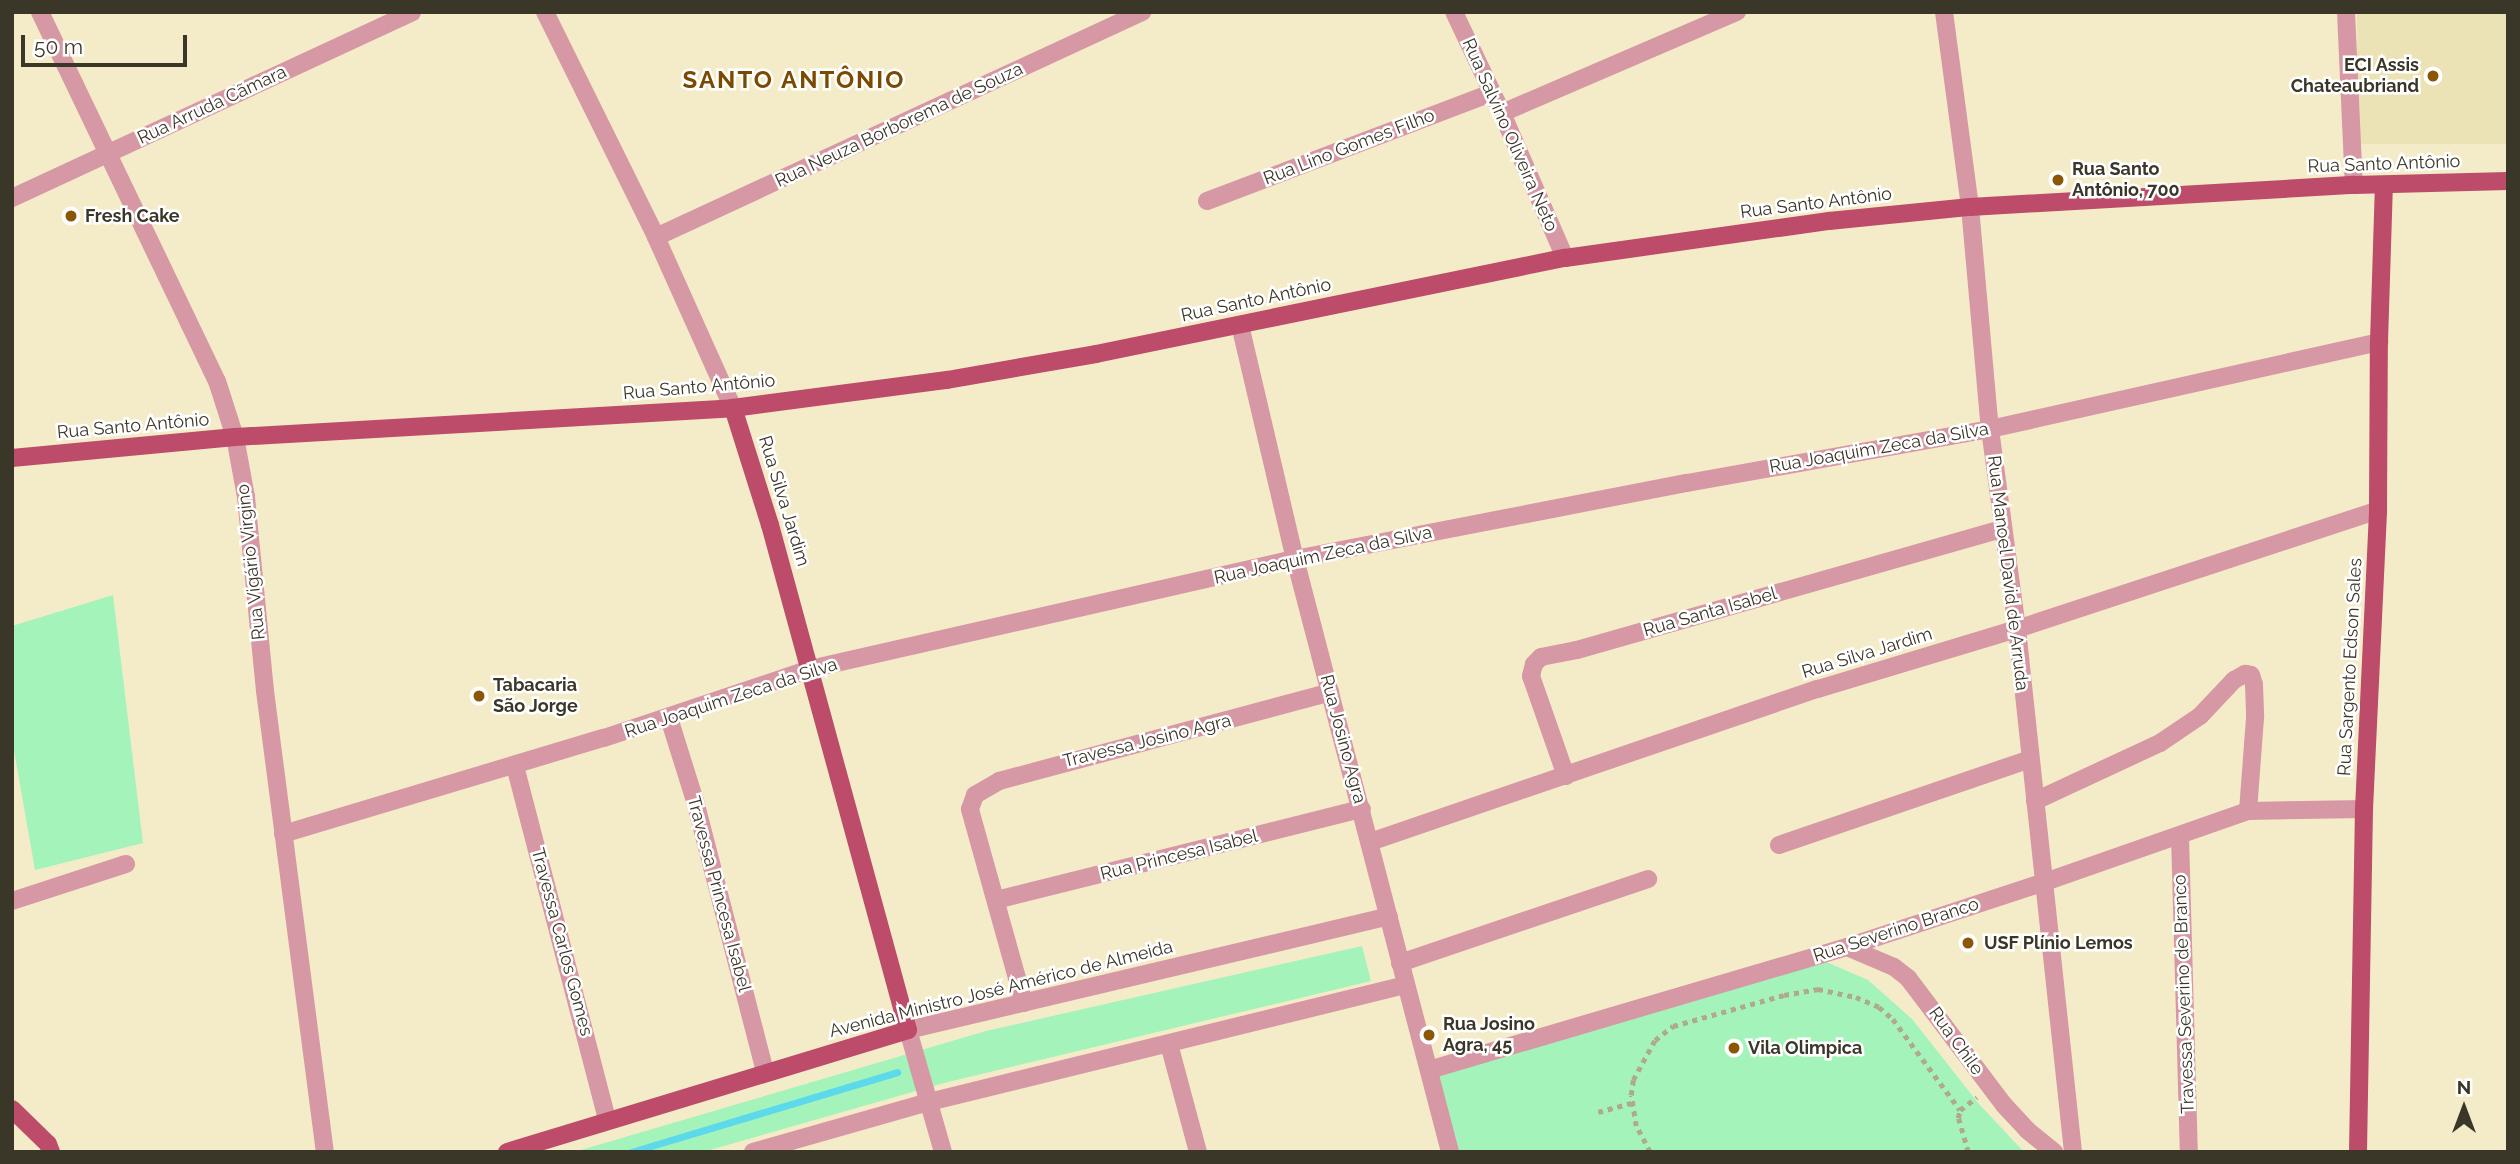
<!DOCTYPE html>
<html>
<head>
<meta charset="utf-8">
<style>
	body { margin:0 }
	#map { position:relative; width:2520px; height:1164px; overflow:hidden; background:#f4ecc8; font-family:Raleway,sans-serif }
	div>[style] { position:absolute }
	.built>* { inset:0; background:#ebe2b6; transform-origin:0 0 }
	.green>* { inset:0; background:#a4f3ba }
	.stream>* { height:7px; margin:-3.5px; padding:0 3.5px; transform-origin:3.5px; border-radius:3.5px; background:#5dd9ec }
	.path>* { height:4.5px; margin-top:-2.25px; transform-origin:0; background:repeating-linear-gradient(90deg,#afa98d 0 5px,transparent 0 10px) }
	.minor>* { height:18px; margin:-9px; padding:0 9px; transform-origin:9px; border-radius:9px; background:#d798a5 }
	.major>* { height:18px; margin:-9px; padding:0 9px; transform-origin:9px; border-radius:9px; background:#bc4c6a }
	.dots>* { width:19px; height:19px; translate:-50% -50%; box-sizing:border-box; border:4px solid #fff; border-radius:50% }
	span { translate:-50% -50%; white-space:nowrap; text-align:center; line-height:1.15; -webkit-text-stroke:5px #fff; paint-order:stroke }
	.poi-label { font-size:18px; color:#3a3729; font-weight:700 }
	.right { translate:-100% -50%; text-align:right }
	.left { translate:0 -50%; text-align:left }
	.street-label { font-size:18px; color:#3a3729 }
	.district-label { font-size:24px; color:#7b4a00; font-weight:700; letter-spacing:2px }
	.frame { position:absolute; inset:0; border:14px solid #3a3729; pointer-events:none }
	.north { position:absolute; left:2429px; top:1073px; width:70px; height:70px; -webkit-text-stroke:5px #fff; paint-order:stroke; rotate:0deg; font-size:19px; font-weight:700; line-height:28px; text-align:center; color:#3a3729 }
	.north::after { content:''; display:block; margin:auto; width:24px; height:32px; background:#3a3729; clip-path:polygon(50% 0,100% 100%,50% 72%,0 100%) }
	.scale { position:absolute; left:21px; top:35px; width:166px; height:32px; box-sizing:border-box; border:4px solid #3a3729; border-top:0; padding-left:9px; font-size:21px; line-height:24px; white-space:nowrap; color:#3a3729; -webkit-text-stroke:5px #fff; paint-order:stroke }
</style>
</head>
<body>
<div id="map">
	<div class="built">
		<i style="left:2357px;top:12px;width:151px;height:132px"></i>
	</div>
	<div class="green">
		<i style="clip-path:polygon(113px 595px,143px 843px,35px 870px,12px 739px,12px 626px)"></i>
		<i style="clip-path:polygon(1362px 946px,1371px 981px,944px 1083px,703px 1152px,574px 1152px,986px 1031px)"></i>
		<i style="clip-path:polygon(1824px 961px,1868px 980px,1912px 1019px,1979px 1104px,2024px 1152px,1458px 1152px,1435px 1077px)"></i>
	</div>
	<div class="stream">
		<i style="left:631px;top:1152px;width:278px;rotate:-16.7deg"></i>
	</div>
	<div class="path">
		<i style="left:1598px;top:1112px;width:35px;rotate:-15deg"></i>
		<i style="left:1650px;top:1152px;width:30px;rotate:-118deg"></i>
		<i style="left:1636px;top:1126px;width:31px;rotate:-99deg"></i>
		<i style="left:1631px;top:1095px;width:15px;rotate:-82deg"></i>
		<i style="left:1633px;top:1080px;width:46px;rotate:-61.2deg"></i>
		<i style="left:1655px;top:1040px;width:23px;rotate:-38deg"></i>
		<i style="left:1673px;top:1026px;width:115px;rotate:-15.6deg"></i>
		<i style="left:1784px;top:995px;width:35px;rotate:-10deg"></i>
		<i style="left:1818px;top:989px;width:39px;rotate:12deg"></i>
		<i style="left:1856px;top:997px;width:25px;rotate:23deg"></i>
		<i style="left:1879px;top:1007px;width:18px;rotate:41deg"></i>
		<i style="left:1893px;top:1019px;width:113px;rotate:53.6deg"></i>
		<i style="left:1968px;top:1152px;width:35px;rotate:-106deg"></i>
		<i style="left:1958px;top:1118px;width:8px;rotate:-76deg"></i>
		<i style="left:1960px;top:1110px;width:21px;rotate:-37deg"></i>
	</div>
	<div class="minor">
		<i style="left:40px;top:12px;width:409px;rotate:64.4deg"></i>
		<i style="left:217px;top:381px;width:59px;rotate:72.2deg"></i>
		<i style="left:235px;top:437px;width:61px;rotate:79.6deg"></i>
		<i style="left:246px;top:497px;width:195px;rotate:84.4deg"></i>
		<i style="left:265px;top:691px;width:465px;rotate:82.6deg"></i>
		<i style="left:545px;top:12px;width:251px;rotate:63.7deg"></i>
		<i style="left:656px;top:237px;width:188px;rotate:65.8deg"></i>
		<i style="left:1454px;top:12px;width:112px;rotate:64.6deg"></i>
		<i style="left:1502px;top:113px;width:158px;rotate:66.5deg"></i>
		<i style="left:1944px;top:12px;width:197px;rotate:82.4deg"></i>
		<i style="left:1970px;top:207px;width:223px;rotate:84.9deg"></i>
		<i style="left:1990px;top:429px;width:202px;rotate:82.3deg"></i>
		<i style="left:2017px;top:629px;width:526px;rotate:83.89deg"></i>
		<i style="left:2346px;top:12px;width:173px;rotate:87.4deg"></i>
		<i style="left:1502px;top:113px;width:256px;rotate:-23.3deg"></i>
		<i style="left:12px;top:198px;width:441px;rotate:-24.9deg"></i>
		<i style="left:1207px;top:201px;width:305px;rotate:-20.8deg"></i>
		<i style="left:656px;top:237px;width:536px;rotate:-24.84deg"></i>
		<i style="left:1240px;top:325px;width:240px;rotate:76.8deg"></i>
		<i style="left:1295px;top:559px;width:613px;rotate:75.35deg"></i>
		<i style="left:669px;top:718px;width:87px;rotate:72.6deg"></i>
		<i style="left:695px;top:801px;width:280px;rotate:75.5deg"></i>
		<i style="left:515px;top:766px;width:365px;rotate:75.4deg"></i>
		<i style="left:1566px;top:776px;width:106px;rotate:-109.3deg"></i>
		<i style="left:1531px;top:676px;width:12px;rotate:-76deg"></i>
		<i style="left:1534px;top:664px;width:10px;rotate:-45deg"></i>
		<i style="left:1541px;top:657px;width:37px;rotate:-11deg"></i>
		<i style="left:1577px;top:650px;width:442px;rotate:-15.9deg"></i>
		<i style="left:2035px;top:801px;width:138px;rotate:-24.9deg"></i>
		<i style="left:2160px;top:743px;width:48px;rotate:-34deg"></i>
		<i style="left:2200px;top:716px;width:50px;rotate:-46.6deg"></i>
		<i style="left:2234px;top:680px;width:13px;rotate:-29deg"></i>
		<i style="left:2245px;top:674px;width:6px;rotate:9deg"></i>
		<i style="left:2251px;top:675px;width:9px;rotate:72deg"></i>
		<i style="left:2254px;top:684px;width:34px;rotate:88deg"></i>
		<i style="left:2255px;top:718px;width:93px;rotate:94.3deg"></i>
		<i style="left:283px;top:834px;width:335px;rotate:-16.7deg"></i>
		<i style="left:604px;top:738px;width:217px;rotate:-18.5deg"></i>
		<i style="left:810px;top:669px;width:497px;rotate:-12.8deg"></i>
		<i style="left:1295px;top:559px;width:399px;rotate:-11deg"></i>
		<i style="left:1687px;top:483px;width:308px;rotate:-10.1deg"></i>
		<i style="left:1990px;top:429px;width:399px;rotate:-12.6deg"></i>
		<i style="left:2180px;top:836px;width:316px;rotate:88.4deg"></i>
		<i style="left:1370px;top:842px;width:473px;rotate:-18.9deg"></i>
		<i style="left:1818px;top:689px;width:208px;rotate:-16.8deg"></i>
		<i style="left:2017px;top:629px;width:380px;rotate:-18.2deg"></i>
		<i style="left:1779px;top:845px;width:265px;rotate:-18.9deg"></i>
		<i style="left:996px;top:900px;width:377px;rotate:-14deg"></i>
		<i style="left:12px;top:901px;width:120px;rotate:-18deg"></i>
		<i style="left:1847px;top:947px;width:51px;rotate:23.1deg"></i>
		<i style="left:1894px;top:967px;width:18px;rotate:38deg"></i>
		<i style="left:1908px;top:978px;width:159px;rotate:52.9deg"></i>
		<i style="left:2004px;top:1105px;width:34px;rotate:47deg"></i>
		<i style="left:2027px;top:1130px;width:35px;rotate:39deg"></i>
		<i style="left:1400px;top:963px;width:262px;rotate:-18.7deg"></i>
		<i style="left:1024px;top:1003px;width:201px;rotate:-105.6deg"></i>
		<i style="left:970px;top:809px;width:15px;rotate:-70deg"></i>
		<i style="left:975px;top:795px;width:28px;rotate:-30deg"></i>
		<i style="left:999px;top:781px;width:343px;rotate:-15deg"></i>
		<i style="left:1169px;top:1044px;width:112px;rotate:75deg"></i>
		<i style="left:1429px;top:1070px;width:436px;rotate:-16.4deg"></i>
		<i style="left:1847px;top:947px;width:205px;rotate:-18.2deg"></i>
		<i style="left:2042px;top:883px;width:218px;rotate:-19.3deg"></i>
		<i style="left:2248px;top:811px;width:116px;rotate:-1deg"></i>
		<i style="left:753px;top:1152px;width:183px;rotate:-15.9deg"></i>
		<i style="left:929px;top:1102px;width:491px;rotate:-13.8deg"></i>
		<i style="left:943px;top:1152px;width:127px;rotate:-106deg"></i>
		<i style="left:908px;top:1030px;width:494px;rotate:-13.3deg"></i>
	</div>
	<div class="major">
		<i style="left:12px;top:458px;width:224px;rotate:-5.4deg"></i>
		<i style="left:235px;top:437px;width:499px;rotate:-3.3deg"></i>
		<i style="left:733px;top:408px;width:216px;rotate:-7.5deg"></i>
		<i style="left:947px;top:380px;width:151px;rotate:-9.9deg"></i>
		<i style="left:1096px;top:354px;width:479px;rotate:-11.6deg"></i>
		<i style="left:1565px;top:258px;width:267px;rotate:-8deg"></i>
		<i style="left:1829px;top:221px;width:142px;rotate:-5.7deg"></i>
		<i style="left:1970px;top:207px;width:385px;rotate:-3.3deg"></i>
		<i style="left:2354px;top:185px;width:154px;rotate:-1.5deg"></i>
		<i style="left:12px;top:1109px;width:50px;rotate:44.2deg"></i>
		<i style="left:48px;top:1144px;width:9px;rotate:69deg"></i>
		<i style="left:507px;top:1152px;width:419px;rotate:-16.9deg"></i>
		<i style="left:908px;top:1030px;width:524px;rotate:-105.28deg"></i>
		<i style="left:770px;top:525px;width:123px;rotate:-107.5deg"></i>
		<i style="left:2358px;top:1152px;width:343px;rotate:-89deg"></i>
		<i style="left:2364px;top:809px;width:299px;rotate:-87.3deg"></i>
		<i style="left:2378px;top:510px;width:168px;rotate:-89.7deg"></i>
		<i style="left:2379px;top:342px;width:157px;rotate:-88.2deg"></i>
	</div>
	<div class="dots">
		<i style="left:2433px;top:76px;background:#8b5605"></i>
		<i style="left:2058px;top:180px;background:#8b5605"></i>
		<i style="left:71px;top:216px;background:#8b5605"></i>
		<i style="left:479px;top:696px;background:#8b5605"></i>
		<i style="left:1968px;top:943px;background:#8b5605"></i>
		<i style="left:1429px;top:1035px;background:#8b5605"></i>
		<i style="left:1734px;top:1048px;background:#8b5605"></i>
	</div>
	<div class="poi-label">
		<span class="right" style="left:2419px;top:76px">ECI Assis<br>Chateaubriand</span>
		<span class="left" style="left:2072px;top:180px">Rua Santo<br>Antônio, 700</span>
		<span class="left" style="left:85px;top:216px">Fresh Cake</span>
		<span class="left" style="left:493px;top:696px">Tabacaria<br>São Jorge</span>
		<span class="left" style="left:1984px;top:943px">USF Plínio Lemos</span>
		<span class="left" style="left:1443px;top:1035px">Rua Josino<br>Agra, 45</span>
		<span class="left" style="left:1748px;top:1048px">Vila Olimpica</span>
	</div>
	<div class="street-label">
		<span style="left:212px;top:105px;rotate:-25deg">Rua Arruda Cãmara</span>
		<span style="left:899px;top:125px;rotate:-25deg">Rua Neuza Borborema de Souza</span>
		<span style="left:1510px;top:135px;rotate:66deg">Rua Salvino Oliveira Neto</span>
		<span style="left:1349px;top:147px;rotate:-21deg">Rua Lino Gomes Filho</span>
		<span style="left:2384px;top:164px;rotate:-2deg">Rua Santo Antônio</span>
		<span style="left:1816px;top:203px;rotate:-7deg">Rua Santo Antônio</span>
		<span style="left:1256px;top:300px;rotate:-12deg">Rua Santo Antônio</span>
		<span style="left:699px;top:387px;rotate:-5deg">Rua Santo Antônio</span>
		<span style="left:133px;top:426px;rotate:-5deg">Rua Santo Antônio</span>
		<span style="left:1879px;top:448px;rotate:-10deg">Rua Joaquim Zeca da Silva</span>
		<span style="left:784px;top:501px;rotate:73deg">Rua Silva Jardim</span>
		<span style="left:1323px;top:555px;rotate:-12deg">Rua Joaquim Zeca da Silva</span>
		<span style="left:251px;top:562px;rotate:-96deg">Rua Vigário Virgino</span>
		<span style="left:2008px;top:573px;rotate:83deg">Rua Manoel David de Arruda</span>
		<span style="left:1710px;top:612px;rotate:-16deg">Rua Santa Isabel</span>
		<span style="left:1867px;top:653px;rotate:-17deg">Rua Silva Jardim</span>
		<span style="left:2350px;top:667px;rotate:-87deg">Rua Sargento Edson Sales</span>
		<span style="left:731px;top:698px;rotate:-18deg">Rua Joaquim Zeca da Silva</span>
		<span style="left:1343px;top:739px;rotate:75deg">Rua Josino Agra</span>
		<span style="left:1147px;top:741px;rotate:-14deg">Travessa Josino Agra</span>
		<span style="left:1179px;top:855px;rotate:-14deg">Rua Princesa Isabel</span>
		<span style="left:719px;top:894px;rotate:75deg">Travessa Princesa Isabel</span>
		<span style="left:1896px;top:930px;rotate:-18deg">Rua Severino Branco</span>
		<span style="left:562px;top:942px;rotate:75deg">Travessa Carlos Gomes</span>
		<span style="left:1001px;top:989px;rotate:-14deg">Avenida Ministro José Américo de Almeida</span>
		<span style="left:2184px;top:994px;rotate:-92deg">Travessa Severino de Branco</span>
		<span style="left:1956px;top:1041px;rotate:54deg">Rua Chile</span>
	</div>
	<div class="district-label">
		<span style="left:794px;top:80px">SANTO ANTÔNIO</span>
	</div>
	<div class="frame"></div>
	<div class="north">N</div>
	<div class="scale">50 m</div>
</div>
</body>
</html>
